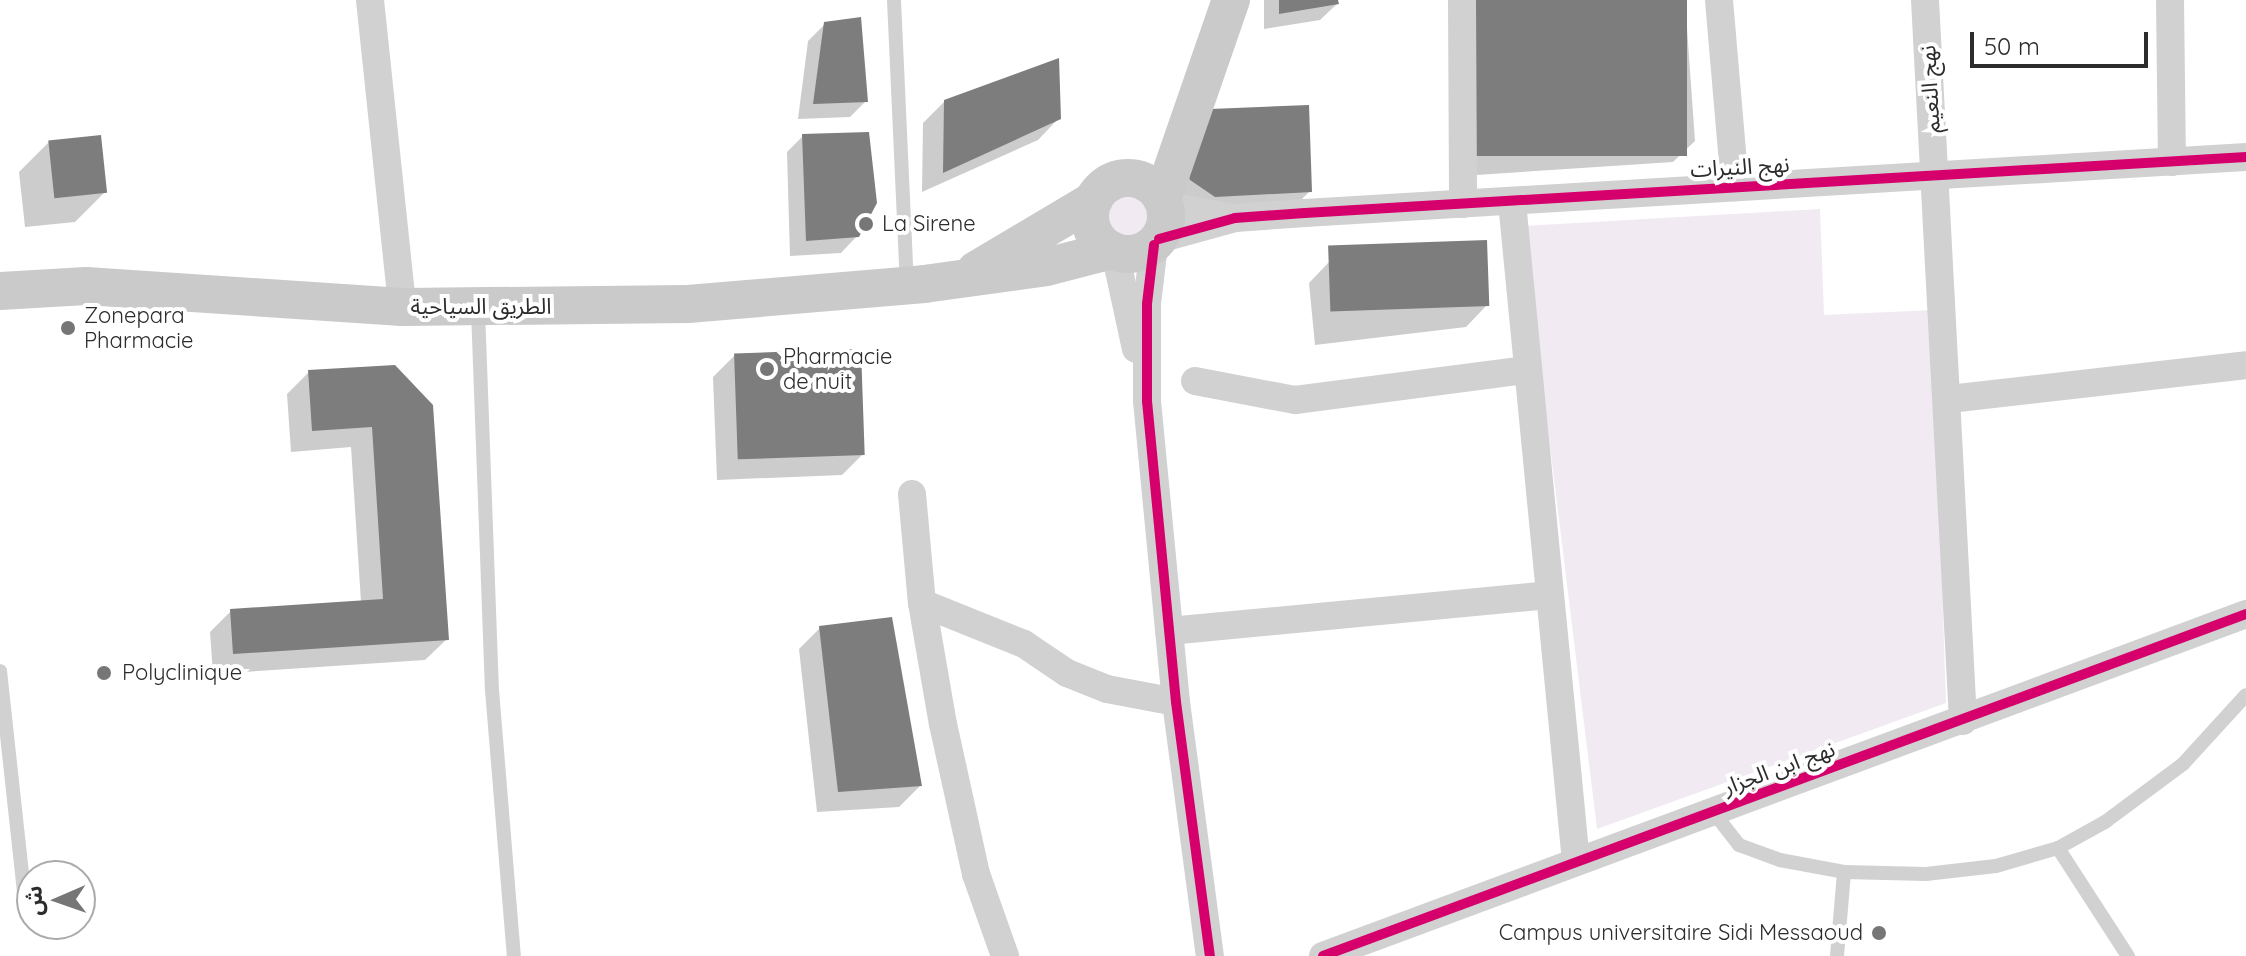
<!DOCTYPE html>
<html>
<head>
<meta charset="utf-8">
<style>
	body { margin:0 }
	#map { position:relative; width:2246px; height:956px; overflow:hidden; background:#fff; font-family:Quicksand,"Noto Sans Arabic",sans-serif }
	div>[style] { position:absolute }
	.green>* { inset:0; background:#f1eaf3 }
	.round { border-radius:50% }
	.shadow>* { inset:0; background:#0003 }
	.building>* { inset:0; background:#7d7d7d; transform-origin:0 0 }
	.service>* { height:14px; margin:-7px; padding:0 7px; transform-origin:7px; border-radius:7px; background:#d1d1d1 }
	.minor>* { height:28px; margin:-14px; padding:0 14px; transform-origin:14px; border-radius:14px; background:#d1d1d1 }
	.secondary>* { height:38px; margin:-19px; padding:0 19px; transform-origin:19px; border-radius:19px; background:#cacaca }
	.secondary>.ring { margin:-19px; padding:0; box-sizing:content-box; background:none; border:38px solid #cacaca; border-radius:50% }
	.cycleway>* { height:10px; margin:-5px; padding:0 5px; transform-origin:5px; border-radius:5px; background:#d6006c }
	.dots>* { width:22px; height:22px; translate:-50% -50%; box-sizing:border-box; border:4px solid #fff; border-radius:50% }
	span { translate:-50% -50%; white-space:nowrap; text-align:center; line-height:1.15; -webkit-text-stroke:8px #fff; paint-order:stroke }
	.street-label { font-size:22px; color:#2c2c2c }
	.poi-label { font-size:22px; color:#2c2c2c }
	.left { translate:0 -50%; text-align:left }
	.right { translate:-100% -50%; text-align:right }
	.north { position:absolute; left:16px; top:860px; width:80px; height:80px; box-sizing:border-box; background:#fff; border:2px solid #ababab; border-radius:50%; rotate:268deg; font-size:22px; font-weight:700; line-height:32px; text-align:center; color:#2c2c2c }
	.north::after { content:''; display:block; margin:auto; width:28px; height:36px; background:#767676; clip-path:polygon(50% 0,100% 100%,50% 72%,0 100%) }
	.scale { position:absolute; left:1970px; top:32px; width:178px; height:36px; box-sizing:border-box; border:4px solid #2c2c2c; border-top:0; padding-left:10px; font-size:24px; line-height:28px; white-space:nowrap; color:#2c2c2c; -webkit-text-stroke:6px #fff; paint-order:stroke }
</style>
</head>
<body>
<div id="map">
	<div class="green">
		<i class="round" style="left:1103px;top:194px;width:48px;height:48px"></i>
		<i style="clip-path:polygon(1820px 209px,1824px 315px,1933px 310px,1946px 703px,1597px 829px,1523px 226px)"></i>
	</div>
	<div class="shadow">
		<i style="clip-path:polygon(1264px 0,1336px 0,1337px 4px,1320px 20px,1264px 29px)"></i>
		<i style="clip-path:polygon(1451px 0,1685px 0,1695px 141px,1673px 162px,1461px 176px)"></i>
		<i style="clip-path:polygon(825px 24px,866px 101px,850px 117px,798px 119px,808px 41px)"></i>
		<i style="clip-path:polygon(945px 101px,1059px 118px,1038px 140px,922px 192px,923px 123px)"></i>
		<i style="clip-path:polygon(1189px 133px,1310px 191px,1288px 213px,1169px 201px)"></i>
		<i style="clip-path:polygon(803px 136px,857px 236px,841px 253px,790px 256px,787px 152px)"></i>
		<i style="clip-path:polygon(49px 142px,105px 192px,75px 222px,25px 227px,19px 172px)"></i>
		<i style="clip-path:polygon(1330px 261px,1487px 305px,1466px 327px,1315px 345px,1309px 283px)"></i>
		<i style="clip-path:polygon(734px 356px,863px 454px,842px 475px,717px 480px,713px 377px)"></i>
		<i style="clip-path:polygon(309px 372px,431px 405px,447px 639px,425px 660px,213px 674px,210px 632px,231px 611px,361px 602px,351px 447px,291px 452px,287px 394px)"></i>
		<i style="clip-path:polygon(820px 628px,920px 786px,899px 807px,817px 812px,799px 649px)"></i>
	</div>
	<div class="building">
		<i style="clip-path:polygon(1279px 0,1338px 0,1339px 4px,1279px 14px)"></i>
		<i style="left:1473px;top:0;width:214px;height:156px"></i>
		<i style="clip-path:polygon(861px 17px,868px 102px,813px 104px,824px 22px)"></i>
		<i style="clip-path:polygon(1059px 58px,1061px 119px,943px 173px,944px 100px)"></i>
		<i style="clip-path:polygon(1309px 105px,1312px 192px,1215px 197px,1190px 180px,1181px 157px,1210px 109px)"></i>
		<i style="clip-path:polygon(869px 132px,877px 203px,859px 237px,806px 241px,802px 134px)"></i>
		<i style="left:101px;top:135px;width:58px;height:53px;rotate:84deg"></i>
		<i style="left:1487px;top:240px;width:66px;height:159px;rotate:88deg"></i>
		<i style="left:861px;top:349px;width:106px;height:127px;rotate:88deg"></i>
		<i style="clip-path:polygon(395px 365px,433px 405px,449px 640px,233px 654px,230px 609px,383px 599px,372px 427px,312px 431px,308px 370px)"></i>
		<i style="clip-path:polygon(892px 617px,922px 786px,838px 792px,819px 626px)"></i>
	</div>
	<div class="service">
		<i style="left:894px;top:0;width:285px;rotate:87.4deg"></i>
		<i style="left:478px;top:310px;width:380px;rotate:87.9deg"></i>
		<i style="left:492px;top:690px;width:267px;rotate:85.3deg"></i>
		<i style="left:0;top:671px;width:241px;rotate:83.8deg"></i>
		<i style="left:1714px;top:813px;width:41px;rotate:52deg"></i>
		<i style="left:1739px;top:845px;width:44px;rotate:20.1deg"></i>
		<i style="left:1780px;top:860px;width:65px;rotate:10.6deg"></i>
		<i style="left:1844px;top:872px;width:82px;rotate:1.4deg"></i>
		<i style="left:1926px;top:874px;width:70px;rotate:-6.5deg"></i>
		<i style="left:1996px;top:866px;width:65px;rotate:-16.2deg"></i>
		<i style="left:2058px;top:848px;width:54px;rotate:-29deg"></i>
		<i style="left:2105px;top:822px;width:97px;rotate:-36.6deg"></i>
		<i style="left:2183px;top:764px;width:93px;rotate:-47.6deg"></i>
		<i style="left:2058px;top:848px;width:129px;rotate:57.1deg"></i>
		<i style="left:1837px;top:956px;width:84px;rotate:-85.2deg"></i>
	</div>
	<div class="minor">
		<i style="left:370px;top:0;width:309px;rotate:84deg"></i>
		<i style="left:1462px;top:0;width:204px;rotate:89.7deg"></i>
		<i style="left:1719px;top:0;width:188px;rotate:85.1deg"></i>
		<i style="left:1925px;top:0;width:722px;rotate:86.98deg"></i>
		<i style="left:2170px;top:0;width:162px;rotate:89.3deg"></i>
		<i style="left:1512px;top:202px;width:663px;rotate:84.46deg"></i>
		<i style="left:1165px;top:205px;width:63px;rotate:11deg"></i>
		<i style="left:1159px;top:239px;width:79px;rotate:-15.4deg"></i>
		<i style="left:1235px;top:218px;width:70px;rotate:-4.1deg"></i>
		<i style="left:1305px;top:213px;width:943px;rotate:-3.41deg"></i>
		<i style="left:1154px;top:245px;width:59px;rotate:96.8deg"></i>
		<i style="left:1147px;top:304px;width:97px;rotate:90deg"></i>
		<i style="left:1147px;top:401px;width:302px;rotate:84.5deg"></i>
		<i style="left:1176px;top:702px;width:256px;rotate:82.4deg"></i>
		<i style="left:1115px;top:252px;width:99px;rotate:77.8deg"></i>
		<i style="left:1195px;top:381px;width:102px;rotate:10.8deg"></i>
		<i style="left:1295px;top:400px;width:234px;rotate:-7.4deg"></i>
		<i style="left:1949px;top:399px;width:299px;rotate:-6.5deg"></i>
		<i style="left:912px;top:494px;width:109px;rotate:84.8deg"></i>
		<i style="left:922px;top:603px;width:123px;rotate:80.2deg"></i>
		<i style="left:943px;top:724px;width:154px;rotate:77.6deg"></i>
		<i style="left:976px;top:874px;width:87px;rotate:70.5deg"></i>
		<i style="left:922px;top:603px;width:110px;rotate:21.9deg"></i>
		<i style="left:1024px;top:644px;width:52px;rotate:34deg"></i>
		<i style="left:1067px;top:673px;width:43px;rotate:21.8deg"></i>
		<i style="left:1107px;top:689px;width:70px;rotate:10.7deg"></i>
		<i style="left:1169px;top:631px;width:382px;rotate:-5.4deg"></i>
		<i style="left:1323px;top:956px;width:984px;rotate:-20.33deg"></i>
	</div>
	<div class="secondary">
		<i class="ring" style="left:1090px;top:178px;width:38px;height:38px"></i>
		<i style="left:1162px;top:199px;width:211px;rotate:-70.9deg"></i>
		<i style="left:976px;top:270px;width:137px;rotate:-30.7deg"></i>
		<i style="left:0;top:291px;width:86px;rotate:-3.3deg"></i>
		<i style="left:86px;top:286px;width:317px;rotate:3.8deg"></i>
		<i style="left:402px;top:307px;width:286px;rotate:-0.6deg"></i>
		<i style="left:688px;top:304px;width:237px;rotate:-4.8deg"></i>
		<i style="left:924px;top:284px;width:123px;rotate:-7.9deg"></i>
		<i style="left:1046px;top:267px;width:68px;rotate:-14.4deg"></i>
	</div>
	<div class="cycleway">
		<i style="left:1159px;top:239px;width:79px;rotate:-15.4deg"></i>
		<i style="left:1235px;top:218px;width:70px;rotate:-4.1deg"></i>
		<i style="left:1305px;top:213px;width:943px;rotate:-3.41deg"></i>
		<i style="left:1154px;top:245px;width:59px;rotate:96.8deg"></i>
		<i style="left:1147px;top:304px;width:97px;rotate:90deg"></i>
		<i style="left:1147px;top:401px;width:302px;rotate:84.5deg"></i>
		<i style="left:1176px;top:702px;width:256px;rotate:82.4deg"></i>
		<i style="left:1323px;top:956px;width:984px;rotate:-20.33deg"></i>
	</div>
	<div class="dots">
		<i style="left:866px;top:224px;background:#767676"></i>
		<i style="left:68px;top:328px;background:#767676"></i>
		<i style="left:767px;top:369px;background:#767676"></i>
		<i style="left:104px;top:673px;background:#767676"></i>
		<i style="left:1879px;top:933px;background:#767676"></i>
	</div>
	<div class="street-label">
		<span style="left:1930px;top:89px;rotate:-93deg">نهج النعيم</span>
		<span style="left:1740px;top:167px;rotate:-3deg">نهج النيرات</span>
		<span style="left:481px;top:307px">الطريق السياحية</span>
		<span style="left:1779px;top:768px;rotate:-20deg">نهج ابن الجزار</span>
	</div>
	<div class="poi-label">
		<span class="left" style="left:882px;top:224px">La Sirene</span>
		<span class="left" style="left:84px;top:328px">Zonepara<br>Pharmacie</span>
		<span class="left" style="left:783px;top:369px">Pharmacie<br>de nuit</span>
		<span class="left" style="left:122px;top:673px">Polyclinique</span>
		<span class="right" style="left:1863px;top:933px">Campus universitaire Sidi Messaoud</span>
	</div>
	<div class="north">ش</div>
	<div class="scale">50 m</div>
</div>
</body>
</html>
